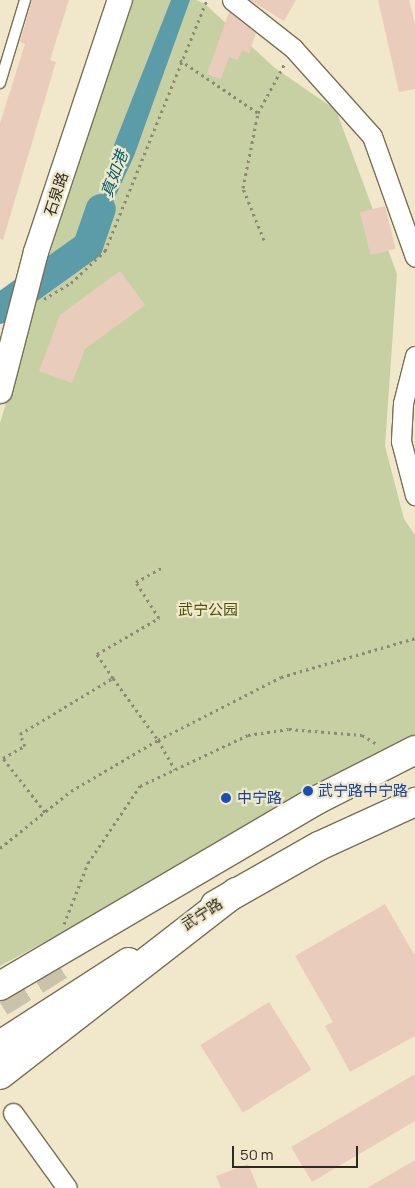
<!DOCTYPE html>
<html>
<head>
<meta charset="utf-8">
<style>
	body { margin:0 }
	#map { position:relative; width:415px; height:1188px; overflow:hidden; background:#f1e8cb; font-family:Manrope,"Noto Sans SC",sans-serif }
	div>[style] { position:absolute }
	.green>* { inset:0; background:#c7d0a3 }
	.water>* { inset:0; background:#5c9ba8 }
	.river>* { height:30px; margin:-15px; padding:0 15px; transform-origin:15px; border-radius:15px; background:#5c9ba8 }
	.building>* { inset:0; background:#eaccbd; transform-origin:0 0 }
	.trunk-tunnel>* { height:28px; margin-top:-14px; transform-origin:0; background:repeating-linear-gradient(90deg,#cac2a9 0 28px,transparent 0 42px) }
	.path>* { height:3px; margin-top:-1.5px; transform-origin:0; background:repeating-linear-gradient(90deg,#8d8773 0 2.5px,transparent 0 6.5px) }
	.roads { filter:drop-shadow(1px 0 #787056) drop-shadow(-1px 0 #787056) drop-shadow(0 1px #787056) drop-shadow(0 -1px #787056) }
	.service>* { height:10px; margin:-5px; padding:0 5px; transform-origin:5px; border-radius:5px; background:#fff }
	.minor>* { height:19px; margin:-9.5px; padding:0 9.5px; transform-origin:9.5px; border-radius:9.5px; background:#fff }
	.tertiary>* { height:24px; margin:-12px; padding:0 12px; transform-origin:12px; border-radius:12px; background:#fff }
	.primary>* { height:28px; margin:-14px; padding:0 14px; transform-origin:14px; border-radius:14px; background:#fff }
	.trunk>* { height:28px; margin:-14px; padding:0 14px; transform-origin:14px; border-radius:14px; background:#fff }
	.dots>* { width:14px; height:14px; translate:-50% -50%; box-sizing:border-box; border:2px solid #f1e8cb; border-radius:50% }
	span { translate:-50% -50%; white-space:nowrap; text-align:center; line-height:1.15; -webkit-text-stroke:4.5px #f1e8cb; paint-order:stroke }
	.street-label { font-size:15px; color:#2d2a1f }
	.park-label { font-size:15px; color:#485200 }
	.transit-label { font-size:15px; color:#164399 }
	.left { translate:0 -50%; text-align:left }
	.water-label { font-size:16px; color:#01606e; font-style:italic }
	.scale { position:absolute; left:232px; top:1146px; width:126px; height:22px; box-sizing:border-box; border:2px solid #2d2a1f; border-top:0; padding-left:6px; font-size:15px; line-height:18px; white-space:nowrap; color:#2d2a1f; -webkit-text-stroke:4px #f1e8cb; paint-order:stroke }
</style>
</head>
<body>
<div id="map">
	<div class="green">
		<i style="clip-path:polygon(134px 0,196px 0,205px 4px,275px 68px,336px 110px,397px 274px,385px 446px,404px 519px,415px 535px,415px 742px,0 966px,0 423px,69px 189px)"></i>
	</div>
	<div class="water">
		<i style="clip-path:polygon(171px 0,190px 0,134px 156px,91px 249px,41px 295px,43px 278px,88px 246px,114px 145px)"></i>
		<i style="clip-path:polygon(14px 286px,10px 301px,0 316px,0 296px)"></i>
	</div>
	<div class="river">
		<i style="left:0;top:309px;width:108px;rotate:-35.6deg"></i>
		<i style="left:88px;top:246px;width:39px;rotate:-71deg"></i>
	</div>
	<div class="building">
		<i style="clip-path:polygon(32px 0,69px 0,50px 60px,56px 62px,3px 240px,0 239px,0 123px,25px 44px,20px 42px)"></i>
		<i style="clip-path:polygon(250px 0,296px 0,284px 21px)"></i>
		<i style="clip-path:polygon(378px 0,409px 0,415px 24px,415px 89px,399px 92px)"></i>
		<i style="clip-path:polygon(229px 12px,256px 33px,249px 53px,242px 50px,238px 60px,229px 57px,221px 79px,207px 74px)"></i>
		<i style="left:385px;top:206px;width:44px;height:26px;rotate:76deg"></i>
		<i style="clip-path:polygon(120px 271px,145px 305px,85px 349px,72px 383px,39px 371px,60px 315px)"></i>
		<i style="clip-path:polygon(385px 904px,415px 956px,415px 1036px,350px 1072px,325px 1026px,333px 1022px,295px 956px)"></i>
		<i style="left:269px;top:1002px;width:80px;height:81px;rotate:58deg"></i>
		<i style="clip-path:polygon(415px 1074px,415px 1121px,312px 1182px,291px 1147px)"></i>
		<i style="clip-path:polygon(415px 1160px,415px 1188px,367px 1188px)"></i>
		<i style="clip-path:polygon(248px 1164px,258px 1188px,221px 1188px,216px 1176px)"></i>
	</div>
	<div class="trunk-tunnel">
		<i style="left:0;top:1003px;width:75px;rotate:-32deg"></i>
	</div>
	<div class="path">
		<i style="left:180px;top:60px;width:94px;rotate:34.2deg"></i>
		<i style="left:264px;top:240px;width:56px;rotate:-112deg"></i>
		<i style="left:243px;top:188px;width:76px;rotate:-78.7deg"></i>
		<i style="left:258px;top:113px;width:57px;rotate:-61.6deg"></i>
		<i style="left:44px;top:299px;width:31px;rotate:-31deg"></i>
		<i style="left:71px;top:283px;width:47px;rotate:-43.3deg"></i>
		<i style="left:105px;top:251px;width:271px;rotate:-67.9deg"></i>
		<i style="left:113px;top:678px;width:77px;rotate:54deg"></i>
		<i style="left:158px;top:740px;width:34px;rotate:60deg"></i>
		<i style="left:45px;top:812px;width:68px;rotate:-127.9deg"></i>
		<i style="left:3px;top:758px;width:25px;rotate:-29deg"></i>
		<i style="left:25px;top:746px;width:13px;rotate:-113deg"></i>
		<i style="left:20px;top:734px;width:109px;rotate:-31.1deg"></i>
		<i style="left:113px;top:678px;width:29px;rotate:-124deg"></i>
		<i style="left:97px;top:654px;width:72px;rotate:-30.1deg"></i>
		<i style="left:159px;top:618px;width:43px;rotate:-122.6deg"></i>
		<i style="left:136px;top:582px;width:29px;rotate:-29deg"></i>
		<i style="left:0;top:848px;width:91px;rotate:-38.8deg"></i>
		<i style="left:71px;top:791px;width:101px;rotate:-30.4deg"></i>
		<i style="left:158px;top:740px;width:138px;rotate:-27.1deg"></i>
		<i style="left:281px;top:677px;width:140px;rotate:-16.2deg"></i>
		<i style="left:64px;top:924px;width:66px;rotate:-68.5deg"></i>
		<i style="left:88px;top:863px;width:93px;rotate:-56deg"></i>
		<i style="left:140px;top:786px;width:119px;rotate:-25.3deg"></i>
		<i style="left:248px;top:735px;width:41px;rotate:-8.3deg"></i>
		<i style="left:289px;top:729px;width:73px;rotate:4.7deg"></i>
		<i style="left:362px;top:735px;width:17px;rotate:31deg"></i>
	</div>
	<div class="roads">
		<div class="service">
			<i style="left:0;top:83px;width:87px;rotate:-73.2deg"></i>
		</div>
		<div class="minor">
			<i style="left:232px;top:0;width:78px;rotate:38.2deg"></i>
			<i style="left:293px;top:48px;width:118px;rotate:48.1deg"></i>
			<i style="left:372px;top:136px;width:128px;rotate:70.4deg"></i>
			<i style="left:415px;top:356px;width:49px;rotate:104.3deg"></i>
			<i style="left:403px;top:403px;width:38px;rotate:93deg"></i>
			<i style="left:401px;top:441px;width:56px;rotate:75.5deg"></i>
			<i style="left:13px;top:1113px;width:92px;rotate:54.2deg"></i>
		</div>
		<div class="tertiary">
			<i style="left:0;top:391px;width:144px;rotate:-75.5deg"></i>
			<i style="left:36px;top:252px;width:266px;rotate:-71.6deg"></i>
		</div>
		<div class="primary">
			<i style="left:215px;top:905px;width:120px;rotate:-29.6deg"></i>
			<i style="left:319px;top:846px;width:106px;rotate:-24.6deg"></i>
			<i style="left:0;top:986px;width:368px;rotate:-30.4deg"></i>
			<i style="left:317px;top:800px;width:110px;rotate:-27deg"></i>
			<i style="left:0;top:1045px;width:153px;rotate:-32.8deg"></i>
		</div>
		<div class="trunk">
			<i style="left:0;top:1075px;width:299px;rotate:-37.8deg"></i>
		</div>
	</div>
	<div class="dots">
		<i style="left:308px;top:791px;background:#1a4fb4"></i>
		<i style="left:226px;top:798px;background:#1a4fb4"></i>
	</div>
	<div class="street-label">
		<span style="left:56px;top:194px;rotate:-72deg">石泉路</span>
		<span style="left:202px;top:914px;rotate:-33deg">武宁路</span>
	</div>
	<div class="park-label">
		<span style="left:208px;top:610px">武宁公园</span>
	</div>
	<div class="transit-label">
		<span class="left" style="left:318px;top:791px">武宁路中宁路</span>
		<span class="left" style="left:237px;top:798px">中宁路</span>
	</div>
	<div class="water-label">
		<span style="left:114px;top:174px;rotate:-70deg">真如港</span>
	</div>
	<div class="scale">50 m</div>
</div>
</body>
</html>
